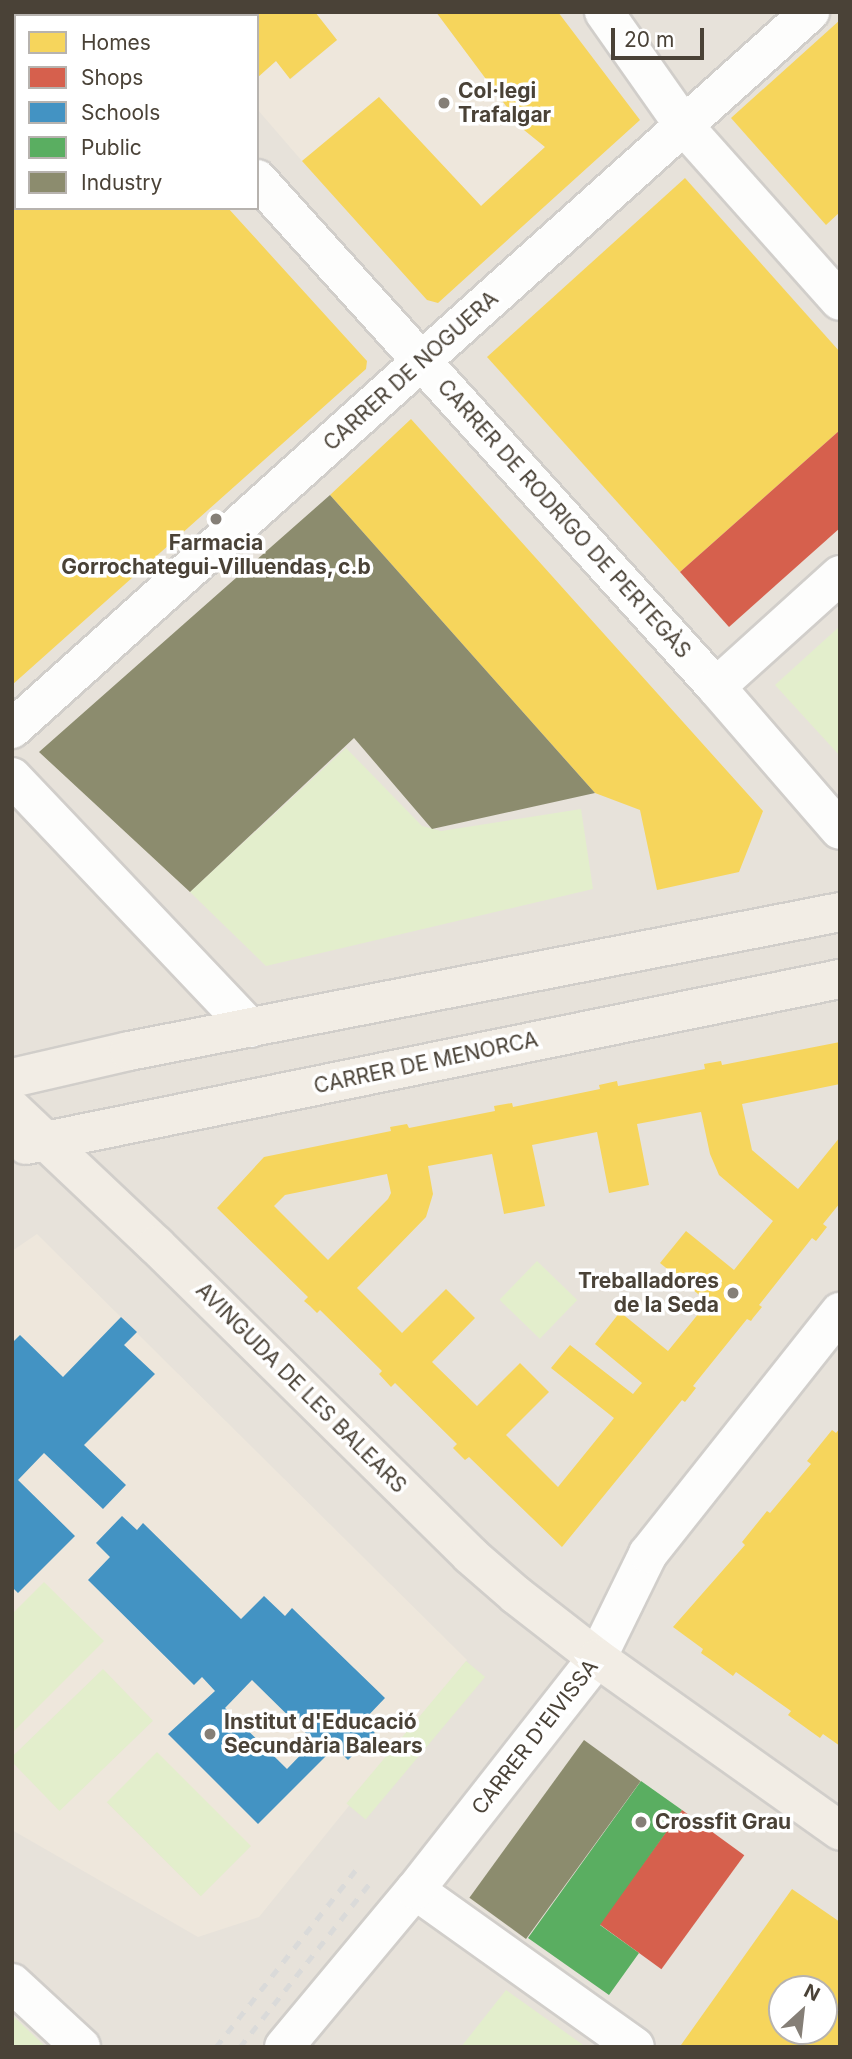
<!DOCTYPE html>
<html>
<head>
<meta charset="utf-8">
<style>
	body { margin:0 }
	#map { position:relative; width:852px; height:2059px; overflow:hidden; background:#f3f0ed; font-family:Inter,sans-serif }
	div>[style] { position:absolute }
	.residential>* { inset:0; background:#e7e2da }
	.education>* { inset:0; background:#eee7dc }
	.green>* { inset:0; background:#e3eecc; transform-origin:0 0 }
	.homes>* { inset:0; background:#f6d55c }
	.shops>* { inset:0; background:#d6604d; transform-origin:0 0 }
	.schools>* { inset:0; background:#4393c3 }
	.public>* { inset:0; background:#5aae61 }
	.industry>* { inset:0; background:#8c8c6e; transform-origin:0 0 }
	.roads { filter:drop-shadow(2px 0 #d1ceca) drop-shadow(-2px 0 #d1ceca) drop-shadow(0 2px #d1ceca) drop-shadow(0 -2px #d1ceca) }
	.minor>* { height:38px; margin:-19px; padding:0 19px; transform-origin:19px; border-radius:19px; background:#fdfdfc }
	.major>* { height:38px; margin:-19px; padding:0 19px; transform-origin:19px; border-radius:19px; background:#f2ede5 }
	.rail>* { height:5px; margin-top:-2.5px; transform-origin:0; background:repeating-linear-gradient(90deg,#dadad9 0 9px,transparent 0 18px) }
	.dots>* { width:19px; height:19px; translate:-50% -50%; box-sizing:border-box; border:4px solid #fff; border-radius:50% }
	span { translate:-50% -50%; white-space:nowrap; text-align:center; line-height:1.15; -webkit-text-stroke:7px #fff; paint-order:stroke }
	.poi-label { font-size:21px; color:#4a4237; font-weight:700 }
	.left { translate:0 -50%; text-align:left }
	.right { translate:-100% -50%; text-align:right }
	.street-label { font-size:21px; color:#4a4237 }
	.frame { position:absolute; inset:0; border:14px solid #4a4237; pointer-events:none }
	.legend { position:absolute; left:14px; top:14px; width:245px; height:196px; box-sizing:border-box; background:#fff; border:2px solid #b7b3af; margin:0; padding:9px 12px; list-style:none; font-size:21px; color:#4a4237 }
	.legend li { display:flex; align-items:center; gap:14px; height:35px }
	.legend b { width:35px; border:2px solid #b7b3af }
	.north { position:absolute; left:768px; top:1975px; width:70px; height:70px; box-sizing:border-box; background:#fff; border:2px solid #b7b3af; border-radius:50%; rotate:27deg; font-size:19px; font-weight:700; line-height:28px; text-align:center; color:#4a4237 }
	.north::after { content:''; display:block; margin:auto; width:24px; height:32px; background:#857f77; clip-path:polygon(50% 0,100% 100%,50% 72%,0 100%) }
	.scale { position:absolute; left:611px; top:28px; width:93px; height:32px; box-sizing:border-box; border:4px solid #4a4237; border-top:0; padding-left:9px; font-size:21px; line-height:24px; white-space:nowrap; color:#4a4237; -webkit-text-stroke:5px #fff; paint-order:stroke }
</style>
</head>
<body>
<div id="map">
	<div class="residential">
		<i style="clip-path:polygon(evenodd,12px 12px,840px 12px,840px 2047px,12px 2047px,12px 12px,16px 16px,257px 16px,257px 208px,16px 208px,16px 16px,12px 12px,782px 1989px,824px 1989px,824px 2031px,782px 2031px,782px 1989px)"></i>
	</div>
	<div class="education">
		<i style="clip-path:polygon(315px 12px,436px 12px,524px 130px,545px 147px,481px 206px,379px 97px,302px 161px,257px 109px,257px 78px,276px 61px,291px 79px,337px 40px)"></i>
		<i style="clip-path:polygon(37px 1234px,467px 1660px,259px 1917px,198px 1937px,12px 1830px,12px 1251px)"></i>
	</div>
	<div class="green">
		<i style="clip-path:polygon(840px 626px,840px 756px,775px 685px)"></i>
		<i style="clip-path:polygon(346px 748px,422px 826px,441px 831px,581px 809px,593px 889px,266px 966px,190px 892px)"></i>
		<i style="left:537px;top:1261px;width:56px;height:54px;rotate:44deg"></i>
		<i style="clip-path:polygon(44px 1582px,104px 1641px,12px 1733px,12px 1614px)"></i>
		<i style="left:466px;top:1661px;width:25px;height:186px;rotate:40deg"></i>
		<i style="left:103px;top:1669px;width:72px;height:130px;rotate:46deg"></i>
		<i style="left:157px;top:1752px;width:133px;height:71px;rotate:45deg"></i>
		<i style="clip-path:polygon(506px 1990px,586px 2047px,461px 2047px)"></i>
		<i style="clip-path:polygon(12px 2015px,46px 2047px,12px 2047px)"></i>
	</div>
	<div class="homes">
		<i style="clip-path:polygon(168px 12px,315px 12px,337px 40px,290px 79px,276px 61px,257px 78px,257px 16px,171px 16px)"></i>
		<i style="clip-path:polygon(436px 12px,558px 12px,640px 120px,438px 303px,427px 300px,302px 161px,379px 97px,481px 206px,545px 147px,524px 130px)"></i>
		<i style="clip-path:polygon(840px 20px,840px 212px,826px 225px,731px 118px)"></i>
		<i style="clip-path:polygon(16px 77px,16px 208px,228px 208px,367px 361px,366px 369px,12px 685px,12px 80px)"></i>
		<i style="clip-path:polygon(685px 178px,840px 352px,840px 430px,680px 572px,487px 357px)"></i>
		<i style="clip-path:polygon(411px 419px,763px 811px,739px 872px,657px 890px,640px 810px,595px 793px,330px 495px)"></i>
		<i style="clip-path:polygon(evenodd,840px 1042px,840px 1084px,742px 1104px,752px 1150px,798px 1189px,840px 1137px,840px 1203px,823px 1224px,827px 1227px,816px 1241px,812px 1238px,759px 1305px,762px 1307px,753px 1318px,751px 1321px,747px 1319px,693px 1386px,696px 1388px,685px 1402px,682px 1400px,562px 1547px,469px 1457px,465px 1460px,453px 1448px,457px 1444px,395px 1383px,391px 1387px,379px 1374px,382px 1371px,320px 1310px,317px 1313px,310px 1306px,304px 1301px,308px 1297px,217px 1208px,264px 1157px,391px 1131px,390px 1127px,407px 1124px,409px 1128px,495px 1111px,494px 1106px,512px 1103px,513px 1107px,600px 1089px,599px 1085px,617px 1081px,618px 1086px,705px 1069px,704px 1064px,721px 1061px,722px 1065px,840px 1042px,701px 1112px,710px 1154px,719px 1175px,773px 1221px,734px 1270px,686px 1231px,660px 1263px,708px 1302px,668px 1351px,620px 1312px,595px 1344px,642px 1383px,633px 1394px,570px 1345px,551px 1368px,614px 1418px,558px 1487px,506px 1435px,549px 1392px,520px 1363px,477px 1406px,432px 1362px,475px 1318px,446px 1289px,402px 1333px,357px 1288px,426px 1217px,433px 1194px,428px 1166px,492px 1154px,504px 1214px,545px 1206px,532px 1145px,597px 1132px,609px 1193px,649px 1185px,637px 1124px,701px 1112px,840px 1042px,387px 1174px,391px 1193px,388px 1199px,328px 1260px,274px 1206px,285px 1195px,387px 1174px)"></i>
		<i style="clip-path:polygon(840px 1428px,840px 1746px,823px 1734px,820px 1738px,788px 1715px,791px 1711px,736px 1672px,733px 1676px,714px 1662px,701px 1653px,703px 1649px,673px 1627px,745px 1545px,742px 1542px,767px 1511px,770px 1513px,811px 1464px,807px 1461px,832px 1430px,836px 1433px)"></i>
		<i style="clip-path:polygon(evenodd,792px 1889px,840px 1922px,840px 2047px,683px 2047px,681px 2045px,792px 1889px,782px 1989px,824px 1989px,824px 2031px,782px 2031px,782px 1989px)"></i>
	</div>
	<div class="shops">
		<i style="clip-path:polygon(840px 430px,840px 528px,729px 627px,680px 572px)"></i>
		<i style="left:682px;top:1810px;width:77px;height:141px;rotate:36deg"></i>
	</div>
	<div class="schools">
		<i style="clip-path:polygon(121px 1317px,137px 1332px,124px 1345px,155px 1374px,84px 1445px,126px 1485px,103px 1509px,44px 1453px,18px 1480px,75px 1536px,18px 1593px,12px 1587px,12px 1343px,20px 1335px,63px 1377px)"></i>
		<i style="clip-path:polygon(evenodd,122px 1516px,137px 1530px,143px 1523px,241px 1619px,264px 1596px,285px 1616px,292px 1608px,385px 1698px,363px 1721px,375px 1733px,348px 1760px,335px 1747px,258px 1824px,168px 1734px,215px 1691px,202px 1677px,194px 1685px,88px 1580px,110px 1557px,96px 1543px,122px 1516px,252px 1680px,314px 1741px,287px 1769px,225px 1708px,252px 1680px)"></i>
	</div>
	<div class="public">
		<i style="clip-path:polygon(641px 1781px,682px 1810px,600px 1925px,639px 1953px,609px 1995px,528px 1938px)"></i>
	</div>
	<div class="industry">
		<i style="clip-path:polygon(330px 495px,595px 793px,432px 829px,354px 738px,190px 892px,39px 752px)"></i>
		<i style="left:584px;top:1740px;width:70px;height:195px;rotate:36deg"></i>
	</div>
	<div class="roads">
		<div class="minor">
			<i style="left:107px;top:12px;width:5px;rotate:53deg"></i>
			<i style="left:604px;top:12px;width:139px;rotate:54.9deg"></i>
			<i style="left:684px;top:126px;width:234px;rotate:48.3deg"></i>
			<i style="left:23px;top:16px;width:6px;rotate:-45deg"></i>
			<i style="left:257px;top:179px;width:685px;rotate:47.9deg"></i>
			<i style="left:716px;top:687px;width:189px;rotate:49.1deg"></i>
			<i style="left:716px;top:687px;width:167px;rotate:-42.1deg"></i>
			<i style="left:12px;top:729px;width:1073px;rotate:-41.94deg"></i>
			<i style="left:12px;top:777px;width:346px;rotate:46.5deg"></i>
			<i style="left:415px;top:1890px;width:270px;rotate:35.5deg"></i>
			<i style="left:12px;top:1983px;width:94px;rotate:42.8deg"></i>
			<i style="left:284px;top:2047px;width:204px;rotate:-50.2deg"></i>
			<i style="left:415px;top:1890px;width:295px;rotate:-51.9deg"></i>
			<i style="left:597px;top:1658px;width:116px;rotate:-63.9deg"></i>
			<i style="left:648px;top:1554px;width:309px;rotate:-51.6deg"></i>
		</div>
		<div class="major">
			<i style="left:12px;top:1078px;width:120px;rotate:-13deg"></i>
			<i style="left:129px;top:1051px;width:724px;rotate:-11.06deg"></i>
			<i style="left:12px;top:1109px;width:198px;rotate:43.4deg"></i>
			<i style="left:156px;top:1245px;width:441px;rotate:44.6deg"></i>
			<i style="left:470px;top:1555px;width:61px;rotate:41deg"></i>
			<i style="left:516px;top:1595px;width:103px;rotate:37.9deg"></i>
			<i style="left:597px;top:1658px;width:298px;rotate:35.4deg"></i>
			<i style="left:26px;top:1145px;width:831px;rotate:-11.53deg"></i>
		</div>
	</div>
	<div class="rail">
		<i style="left:216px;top:2047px;width:226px;rotate:-51.7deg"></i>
		<i style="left:240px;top:2047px;width:211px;rotate:-51.6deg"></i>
	</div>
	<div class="dots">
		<i style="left:444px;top:103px;background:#857f77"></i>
		<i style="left:216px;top:519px;background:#857f77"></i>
		<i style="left:733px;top:1293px;background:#857f77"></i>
		<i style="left:210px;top:1734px;background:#857f77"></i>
		<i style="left:641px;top:1822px;background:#857f77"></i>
	</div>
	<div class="poi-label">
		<span class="left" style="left:458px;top:103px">Col·legi<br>Trafalgar</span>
		<span style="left:216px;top:555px">Farmacia<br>Gorrochategui-Villuendas, c.b</span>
		<span class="right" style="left:719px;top:1293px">Treballadores<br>de la Seda</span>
		<span class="left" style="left:224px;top:1734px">Institut d'Educació<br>Secundària Balears</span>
		<span class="left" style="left:655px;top:1822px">Crossfit Grau</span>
	</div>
	<div class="street-label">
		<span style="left:411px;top:371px;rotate:-42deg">CARRER DE NOGUERA</span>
		<span style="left:564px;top:519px;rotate:48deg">CARRER DE RODRIGO DE PERTEGÀS</span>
		<span style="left:426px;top:1063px;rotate:-12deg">CARRER DE MENORCA</span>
		<span style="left:301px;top:1388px;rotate:45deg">AVINGUDA DE LES BALEARS</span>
		<span style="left:535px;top:1737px;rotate:-52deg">CARRER D'EIVISSA</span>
	</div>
	<div class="frame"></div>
	<ul class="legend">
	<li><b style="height:19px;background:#f6d55c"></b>Homes</li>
	<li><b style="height:19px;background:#d6604d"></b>Shops</li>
	<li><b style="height:19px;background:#4393c3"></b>Schools</li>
	<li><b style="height:19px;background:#5aae61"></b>Public</li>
	<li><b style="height:19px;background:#8c8c6e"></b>Industry</li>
	</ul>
	<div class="north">N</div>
	<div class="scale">20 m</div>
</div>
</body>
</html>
